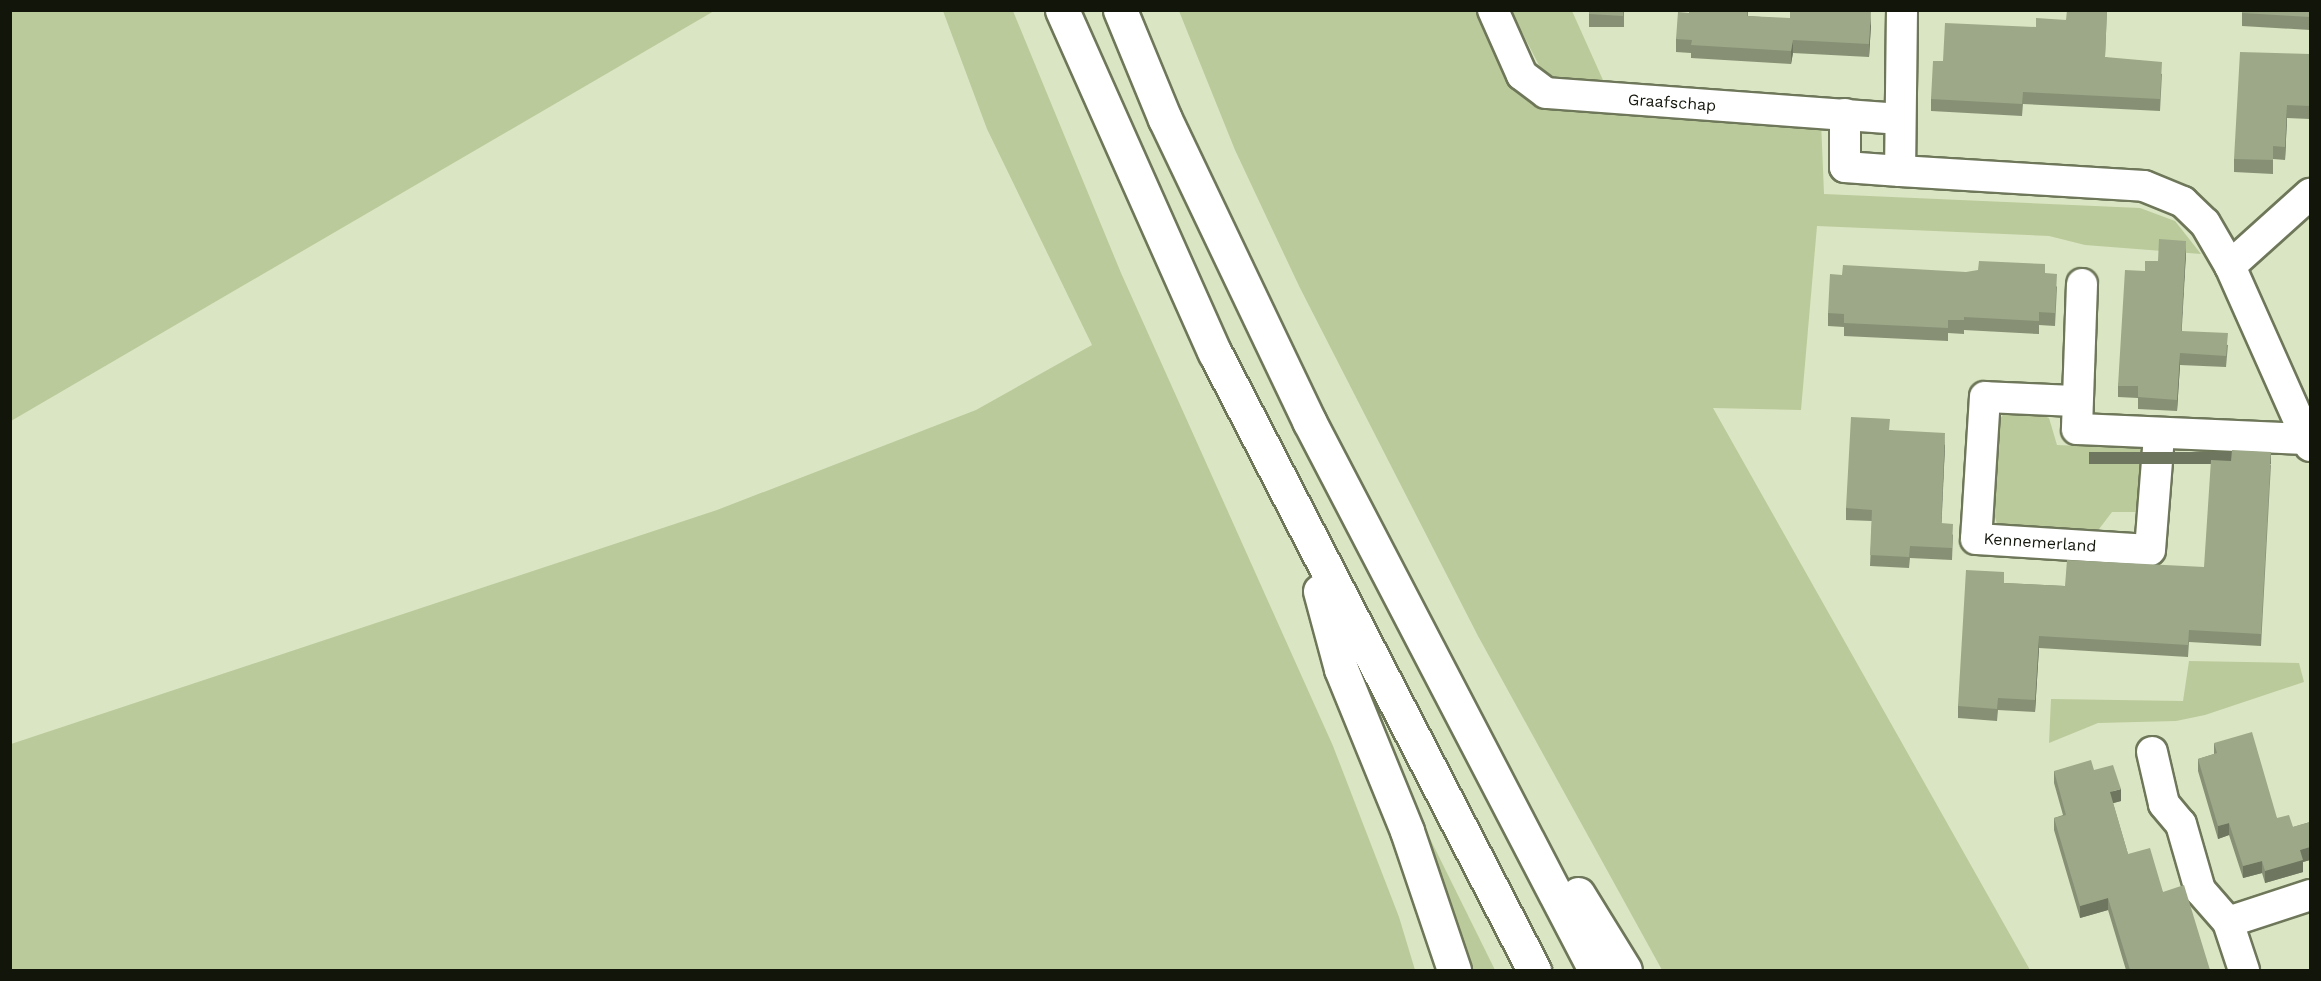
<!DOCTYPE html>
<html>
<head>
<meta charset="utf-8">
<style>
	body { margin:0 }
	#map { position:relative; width:2321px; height:981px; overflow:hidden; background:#dae5c3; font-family:"Work Sans",sans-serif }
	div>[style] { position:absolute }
	.green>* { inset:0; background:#bbca9a }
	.roads { filter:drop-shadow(2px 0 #6e7759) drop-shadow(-2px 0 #6e7759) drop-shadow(0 2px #6e7759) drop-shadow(0 -2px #6e7759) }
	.street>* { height:30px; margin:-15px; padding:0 15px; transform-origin:15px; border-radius:15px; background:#fff }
	.highway>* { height:33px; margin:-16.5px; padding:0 16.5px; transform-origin:16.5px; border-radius:16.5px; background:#fff }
	.wall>* { inset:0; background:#879075; transform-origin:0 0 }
	.shaded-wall>* { inset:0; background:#6e765f; transform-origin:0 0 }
	.building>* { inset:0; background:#9da888 }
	span { translate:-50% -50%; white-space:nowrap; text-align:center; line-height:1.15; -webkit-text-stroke:6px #fff; paint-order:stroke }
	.street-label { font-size:16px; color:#12150a }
	.frame { position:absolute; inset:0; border:12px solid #12150a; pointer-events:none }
</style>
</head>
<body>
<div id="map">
	<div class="green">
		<i style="clip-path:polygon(11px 10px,714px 10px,714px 11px,11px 421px)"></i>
		<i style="clip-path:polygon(943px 11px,1013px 11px,1121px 273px,1333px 746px,1399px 917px,1415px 970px,11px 970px,11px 744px,717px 510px,976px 410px,1092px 345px,987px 129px)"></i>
		<i style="clip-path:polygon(1179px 11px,1483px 11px,1513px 74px,1821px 121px,1824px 194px,2140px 208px,2175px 221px,2201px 254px,2085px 245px,2049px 236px,1817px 226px,1801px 410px,1713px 408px,2030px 970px,1662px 970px,1478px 636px,1299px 286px,1235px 150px)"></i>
		<i style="clip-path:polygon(1511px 11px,1572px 11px,1607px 89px,1560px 79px,1542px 71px)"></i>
		<i style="clip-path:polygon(2007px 410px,2030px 410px,2049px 418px,2057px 445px,2147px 449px,2141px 512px,2112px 512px,2096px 533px,2010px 530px,1997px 524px,1990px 499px,1997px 422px)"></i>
		<i style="clip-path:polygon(2189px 661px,2299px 663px,2304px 682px,2205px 715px,2176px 721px,2098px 723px,2049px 743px,2051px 699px,2183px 701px)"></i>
		<i style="clip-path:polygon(1399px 776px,1495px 970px,1463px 970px)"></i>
	</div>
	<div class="roads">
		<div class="street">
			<i style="left:1493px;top:10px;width:71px;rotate:66deg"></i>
			<i style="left:1522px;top:75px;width:30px;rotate:37deg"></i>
			<i style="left:1546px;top:93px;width:354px;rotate:4.2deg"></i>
			<i style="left:1902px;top:10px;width:161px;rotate:90.7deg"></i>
			<i style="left:1900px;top:171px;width:244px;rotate:3.5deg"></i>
			<i style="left:2144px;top:186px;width:42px;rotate:22.3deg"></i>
			<i style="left:2183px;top:202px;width:30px;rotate:44deg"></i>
			<i style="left:2205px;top:223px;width:50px;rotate:59.8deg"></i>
			<i style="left:2230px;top:266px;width:197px;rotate:66deg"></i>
			<i style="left:1845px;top:114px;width:53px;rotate:90deg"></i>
			<i style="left:1845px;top:167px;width:55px;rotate:4.2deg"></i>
			<i style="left:2230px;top:266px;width:108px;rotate:-42deg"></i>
			<i style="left:2082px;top:284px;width:145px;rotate:92deg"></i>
			<i style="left:2077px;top:429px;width:230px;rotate:2.5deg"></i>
			<i style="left:2076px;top:401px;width:91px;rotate:-177.5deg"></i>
			<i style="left:1985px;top:397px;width:142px;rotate:93.6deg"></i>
			<i style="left:1976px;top:539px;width:174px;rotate:3.6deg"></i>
			<i style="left:2150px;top:550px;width:115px;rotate:-85.5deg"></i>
			<i style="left:2152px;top:752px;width:53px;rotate:77deg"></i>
			<i style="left:2164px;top:804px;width:26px;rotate:50deg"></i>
			<i style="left:2181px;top:824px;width:69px;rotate:73.9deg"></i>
			<i style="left:2200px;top:890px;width:43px;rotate:48.8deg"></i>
			<i style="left:2228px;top:922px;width:51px;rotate:71.6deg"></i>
			<i style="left:2228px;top:922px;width:86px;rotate:-18.2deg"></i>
		</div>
		<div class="highway">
			<i style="left:1062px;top:10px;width:376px;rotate:66deg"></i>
			<i style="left:1215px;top:353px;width:695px;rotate:62.66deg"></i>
			<i style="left:1120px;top:10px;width:118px;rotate:67.6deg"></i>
			<i style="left:1165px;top:119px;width:335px;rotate:64.5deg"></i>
			<i style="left:1309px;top:421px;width:619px;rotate:62.48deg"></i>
			<i style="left:1320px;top:591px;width:81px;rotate:74.9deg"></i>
			<i style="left:1341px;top:669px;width:175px;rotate:67.8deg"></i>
			<i style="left:1407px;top:831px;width:147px;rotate:71.3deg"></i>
			<i style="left:1578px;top:894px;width:89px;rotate:58.3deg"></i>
		</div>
	</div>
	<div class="wall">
		<i style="left:1589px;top:10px;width:35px;height:17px"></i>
		<i style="clip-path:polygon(1748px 10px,1748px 16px,1871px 25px,1869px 57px,1793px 53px,1791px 64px,1691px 58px,1691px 53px,1676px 52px,1676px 39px,1689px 13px)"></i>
		<i style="clip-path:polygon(2107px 10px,2105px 57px,2162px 74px,2160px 111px,2023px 104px,2022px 116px,1931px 111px,1931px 99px,1943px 61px,2036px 27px)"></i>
		<i style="clip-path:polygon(2242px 10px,2310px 10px,2310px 30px,2242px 26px)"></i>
		<i style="clip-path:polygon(2310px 54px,2310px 119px,2287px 118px,2285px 160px,2273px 159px,2273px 174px,2234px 172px,2234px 159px)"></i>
		<i style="clip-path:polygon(2186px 253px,2181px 331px,2228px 345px,2226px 367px,2180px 365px,2177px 411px,2138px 409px,2138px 398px,2118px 397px,2118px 386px,2145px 271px,2158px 261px)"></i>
		<i style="clip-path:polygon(2045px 273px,2057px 287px,2055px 326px,2039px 325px,2039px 334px,1964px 330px,1964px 334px,1948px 333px,1948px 341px,1844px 336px,1844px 327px,1828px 326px,1828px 313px,1842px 275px)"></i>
		<i style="clip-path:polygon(1890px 430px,1945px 445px,1941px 523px,1953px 535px,1952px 560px,1910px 558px,1909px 568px,1870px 566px,1872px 521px,1846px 520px,1846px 508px)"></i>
		<i style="clip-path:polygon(2271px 464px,2261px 646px,2189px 642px,2188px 657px,2039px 648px,2035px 712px,1998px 710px,1997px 721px,1958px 718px,1958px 706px,2004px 583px,2065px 586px,2204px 567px)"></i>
		<i style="clip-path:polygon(2214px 743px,2277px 818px,2293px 827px,2310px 822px,2310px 860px,2303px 862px,2303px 872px,2265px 883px,2262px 873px,2243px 878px,2229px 835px,2218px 839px,2198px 771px,2198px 759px,2214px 754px)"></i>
		<i style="clip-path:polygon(2094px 770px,2121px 801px,2113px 803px,2128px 854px,2163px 892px,2210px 970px,2126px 970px,2108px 910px,2080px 918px,2054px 830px,2054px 818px,2063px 815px,2054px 783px,2054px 771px)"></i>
	</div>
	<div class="shaded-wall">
		<i style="clip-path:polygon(1871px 11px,1871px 25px,1869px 57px,1869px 44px)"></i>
		<i style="clip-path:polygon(1793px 40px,1793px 53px,1791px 64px,1791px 51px)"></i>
		<i style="clip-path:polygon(2287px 105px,2287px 118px,2285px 160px,2285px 147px)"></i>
		<i style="clip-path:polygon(2186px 241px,2186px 253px,2181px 343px,2181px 331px)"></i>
		<i style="clip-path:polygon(2180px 353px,2180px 365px,2177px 411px,2177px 400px)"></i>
		<i style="clip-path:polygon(1945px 433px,1945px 445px,1941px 535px,1941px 523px)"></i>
		<i style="left:2271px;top:452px;width:12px;height:182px;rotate:90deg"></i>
		<i style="clip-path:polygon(2039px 636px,2039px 648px,2035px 712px,2035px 700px)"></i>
		<i style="clip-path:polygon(2121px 789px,2121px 801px,2110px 804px,2110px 792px)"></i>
		<i style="clip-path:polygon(2229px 823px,2229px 835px,2218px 839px,2218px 826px)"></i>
		<i style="clip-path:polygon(2310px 847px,2310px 860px,2303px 862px,2303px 872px,2265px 883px,2265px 871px,2300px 850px)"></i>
		<i style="clip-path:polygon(2262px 861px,2262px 873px,2243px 878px,2243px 866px)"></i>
		<i style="clip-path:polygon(2108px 898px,2108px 910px,2080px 918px,2080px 906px)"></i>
	</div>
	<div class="building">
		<i style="clip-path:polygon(1589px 10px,1623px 10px,1623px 16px,1589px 14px)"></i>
		<i style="clip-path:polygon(1689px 10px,1747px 10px,1747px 16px,1790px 18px,1790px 10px,1860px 10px,1871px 11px,1869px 44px,1793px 40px,1791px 51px,1691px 45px,1692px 40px,1676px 39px,1678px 12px,1689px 13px)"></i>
		<i style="clip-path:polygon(2067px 10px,2107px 10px,2105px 57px,2162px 62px,2160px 99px,2023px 92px,2022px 104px,1931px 99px,1933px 61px,1943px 61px,1945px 23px,2036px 27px,2036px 18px,2066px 20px)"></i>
		<i style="clip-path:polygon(2242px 10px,2310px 10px,2310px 17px,2242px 13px)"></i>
		<i style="clip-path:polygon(2240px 52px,2310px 54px,2310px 106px,2287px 105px,2285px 147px,2273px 146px,2273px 160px,2234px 159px)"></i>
		<i style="clip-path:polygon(2159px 239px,2186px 241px,2181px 331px,2228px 333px,2226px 356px,2180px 353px,2177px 400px,2138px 397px,2138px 386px,2118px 386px,2125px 270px,2145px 271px,2145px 261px,2158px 261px)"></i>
		<i style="clip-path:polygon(1979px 261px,2045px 264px,2045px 273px,2057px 274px,2055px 313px,2039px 312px,2039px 321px,1964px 317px,1964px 320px,1948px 320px,1948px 328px,1844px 323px,1844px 314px,1828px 313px,1830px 274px,1842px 275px,1843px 265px,1966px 272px,1978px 270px)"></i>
		<i style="clip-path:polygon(1851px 417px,1890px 419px,1889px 430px,1945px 433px,1941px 523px,1953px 524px,1952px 548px,1910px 546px,1909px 557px,1870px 555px,1872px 510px,1846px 508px)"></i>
		<i style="clip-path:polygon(2232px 450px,2271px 452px,2261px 634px,2189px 630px,2188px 645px,2039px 636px,2035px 700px,1998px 698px,1997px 709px,1958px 706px,1966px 570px,2004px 572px,2004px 583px,2065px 586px,2067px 560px,2204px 567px,2211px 460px,2231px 461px)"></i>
		<i style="clip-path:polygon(2252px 732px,2277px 818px,2289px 815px,2293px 827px,2310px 822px,2310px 847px,2300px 850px,2303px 860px,2265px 871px,2262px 861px,2243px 866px,2229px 823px,2218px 826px,2198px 759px,2217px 753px,2214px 743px)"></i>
		<i style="clip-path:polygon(2091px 760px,2094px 770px,2113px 765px,2121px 789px,2110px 792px,2128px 854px,2150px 848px,2163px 892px,2184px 885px,2210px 970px,2130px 970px,2108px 898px,2080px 906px,2054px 818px,2066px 815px,2054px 771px)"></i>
	</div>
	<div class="street-label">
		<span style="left:1672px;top:103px;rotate:4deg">Graafschap</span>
		<span style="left:2040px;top:543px;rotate:4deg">Kennemerland</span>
	</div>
	<div class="frame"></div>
</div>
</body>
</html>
